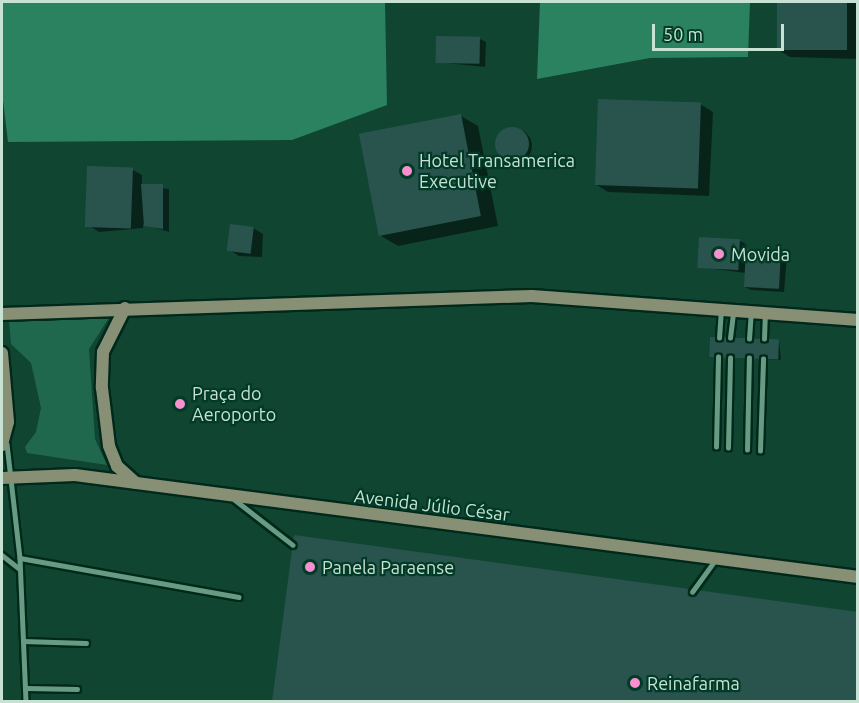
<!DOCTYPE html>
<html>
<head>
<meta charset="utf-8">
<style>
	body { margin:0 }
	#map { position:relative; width:859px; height:703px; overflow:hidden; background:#104531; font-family:Ubuntu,sans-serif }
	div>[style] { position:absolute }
	.green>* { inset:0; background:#20684d }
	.forest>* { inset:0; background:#2a8260 }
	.shadow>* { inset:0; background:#0007 }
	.round { border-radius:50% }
	.building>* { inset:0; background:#29544e; transform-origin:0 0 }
	.roads { filter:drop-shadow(2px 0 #01291b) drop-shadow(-2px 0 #01291b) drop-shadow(0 2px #01291b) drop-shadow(0 -2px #01291b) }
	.lane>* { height:4.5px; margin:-2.25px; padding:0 2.25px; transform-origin:2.25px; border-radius:2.25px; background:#689b84 }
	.secondary>* { height:12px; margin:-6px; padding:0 6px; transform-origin:6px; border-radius:6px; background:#879075 }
	.dots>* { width:16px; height:16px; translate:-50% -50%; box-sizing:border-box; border:3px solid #013a27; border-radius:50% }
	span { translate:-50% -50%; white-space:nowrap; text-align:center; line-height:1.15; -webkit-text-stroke:4.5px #013a27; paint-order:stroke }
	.poi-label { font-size:18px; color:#c7e1d3 }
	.left { translate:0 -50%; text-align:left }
	.street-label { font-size:18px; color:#c7e1d3 }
	.frame { position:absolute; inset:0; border:3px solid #c7e1d3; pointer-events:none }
	.scale { position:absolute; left:652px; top:24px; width:132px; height:27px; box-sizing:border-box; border:3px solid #c7e1d3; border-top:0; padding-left:8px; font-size:18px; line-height:21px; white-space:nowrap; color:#c7e1d3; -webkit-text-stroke:4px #013a27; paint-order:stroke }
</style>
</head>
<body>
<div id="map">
	<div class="green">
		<i style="clip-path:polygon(109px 318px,89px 349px,95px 439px,107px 465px,27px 453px,25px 447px,36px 432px,41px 408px,31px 363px,11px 344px,9px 321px)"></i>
	</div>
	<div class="forest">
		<i style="clip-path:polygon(2px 2px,385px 2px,387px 105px,292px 140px,8px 142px,2px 92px)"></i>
		<i style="clip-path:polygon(540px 2px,750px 2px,748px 57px,650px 58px,537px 79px)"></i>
	</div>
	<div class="shadow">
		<i style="clip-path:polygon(779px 2px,858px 2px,858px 59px,790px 57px,777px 49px)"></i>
		<i style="clip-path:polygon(480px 39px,486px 42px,485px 67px,436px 62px)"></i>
		<i style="clip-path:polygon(700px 104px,713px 112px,709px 196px,608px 192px,595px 184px)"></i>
		<i style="clip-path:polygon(461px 116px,478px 126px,498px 226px,398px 246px,381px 236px)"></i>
		<i class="round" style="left:498px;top:129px;width:34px;height:34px"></i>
		<i style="clip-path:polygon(133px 170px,142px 175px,142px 186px,169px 189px,169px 232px,143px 224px,143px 228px,99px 232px,90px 226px)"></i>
		<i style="clip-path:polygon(253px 228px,263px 234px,262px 257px,239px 256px,230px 250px)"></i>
		<i style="clip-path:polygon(740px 241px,746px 244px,746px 250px,787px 256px,784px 292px,751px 290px,745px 287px,746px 273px,699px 267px)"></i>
		<i style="clip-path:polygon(779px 341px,781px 360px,711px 356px)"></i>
	</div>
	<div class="building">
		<i style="left:777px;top:2px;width:70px;height:48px"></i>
		<i style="left:436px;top:36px;width:44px;height:27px;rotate:1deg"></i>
		<i style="left:598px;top:99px;width:103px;height:86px;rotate:2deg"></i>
		<i style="left:461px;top:114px;width:104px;height:104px;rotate:79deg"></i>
		<i class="round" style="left:495px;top:127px;width:34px;height:34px"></i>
		<i style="left:87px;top:166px;width:46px;height:61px;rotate:2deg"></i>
		<i style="clip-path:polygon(141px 184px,163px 184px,163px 229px,144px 226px)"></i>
		<i style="left:230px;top:224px;width:24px;height:27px;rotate:7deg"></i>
		<i style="left:699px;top:237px;width:41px;height:31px;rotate:3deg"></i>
		<i style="left:746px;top:249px;width:35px;height:38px;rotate:3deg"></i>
		<i style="left:710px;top:337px;width:69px;height:20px;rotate:2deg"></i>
		<i style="clip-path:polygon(294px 535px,858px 612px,858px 702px,272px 702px)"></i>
	</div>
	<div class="roads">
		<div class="lane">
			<i style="left:719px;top:338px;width:27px;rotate:-86deg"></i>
			<i style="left:730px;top:338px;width:26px;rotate:-83deg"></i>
			<i style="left:749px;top:339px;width:26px;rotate:-86deg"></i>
			<i style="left:764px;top:339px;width:25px;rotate:-88deg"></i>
			<i style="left:7px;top:444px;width:115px;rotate:83.5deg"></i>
			<i style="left:20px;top:558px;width:144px;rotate:87.6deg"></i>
			<i style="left:716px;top:447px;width:90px;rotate:-88.7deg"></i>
			<i style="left:728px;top:448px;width:90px;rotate:-88.7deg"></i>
			<i style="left:747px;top:450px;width:92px;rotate:-88.8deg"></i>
			<i style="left:760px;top:451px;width:92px;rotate:-88.1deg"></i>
			<i style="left:235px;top:500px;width:73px;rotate:37.8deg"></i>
			<i style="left:2px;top:555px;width:23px;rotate:38deg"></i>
			<i style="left:20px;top:558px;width:222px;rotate:10.1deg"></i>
			<i style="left:692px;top:592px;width:39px;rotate:-54deg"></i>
			<i style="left:23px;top:641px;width:63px;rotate:1.8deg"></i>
			<i style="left:26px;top:688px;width:51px;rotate:1.1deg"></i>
		</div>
		<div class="secondary">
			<i style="left:125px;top:308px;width:49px;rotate:116.6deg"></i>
			<i style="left:103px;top:352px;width:36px;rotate:92deg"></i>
			<i style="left:102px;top:388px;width:58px;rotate:83.1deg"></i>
			<i style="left:109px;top:446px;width:22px;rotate:68deg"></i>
			<i style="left:117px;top:466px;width:25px;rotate:42deg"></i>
			<i style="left:2px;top:314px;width:530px;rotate:-1.95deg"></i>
			<i style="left:532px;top:296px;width:327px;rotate:4.2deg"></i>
			<i style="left:2px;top:353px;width:69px;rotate:85deg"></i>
			<i style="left:8px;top:422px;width:24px;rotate:105deg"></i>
			<i style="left:2px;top:478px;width:73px;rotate:-2.4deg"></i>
			<i style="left:75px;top:475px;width:790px;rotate:7.42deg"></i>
		</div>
	</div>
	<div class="dots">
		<i style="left:407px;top:171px;background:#f790ce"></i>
		<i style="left:719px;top:254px;background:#f790ce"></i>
		<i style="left:180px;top:404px;background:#f790ce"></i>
		<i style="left:310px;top:567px;background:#f790ce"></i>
		<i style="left:635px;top:683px;background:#f790ce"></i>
	</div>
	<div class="poi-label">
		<span class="left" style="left:419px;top:171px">Hotel Transamerica<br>Executive</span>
		<span class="left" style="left:731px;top:254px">Movida</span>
		<span class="left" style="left:192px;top:404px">Praça do<br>Aeroporto</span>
		<span class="left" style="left:322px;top:567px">Panela Paraense</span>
		<span class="left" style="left:647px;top:683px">Reinafarma</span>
	</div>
	<div class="street-label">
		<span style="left:432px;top:505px;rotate:7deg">Avenida Júlio César</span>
	</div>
	<div class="frame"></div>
	<div class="scale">50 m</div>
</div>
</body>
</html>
